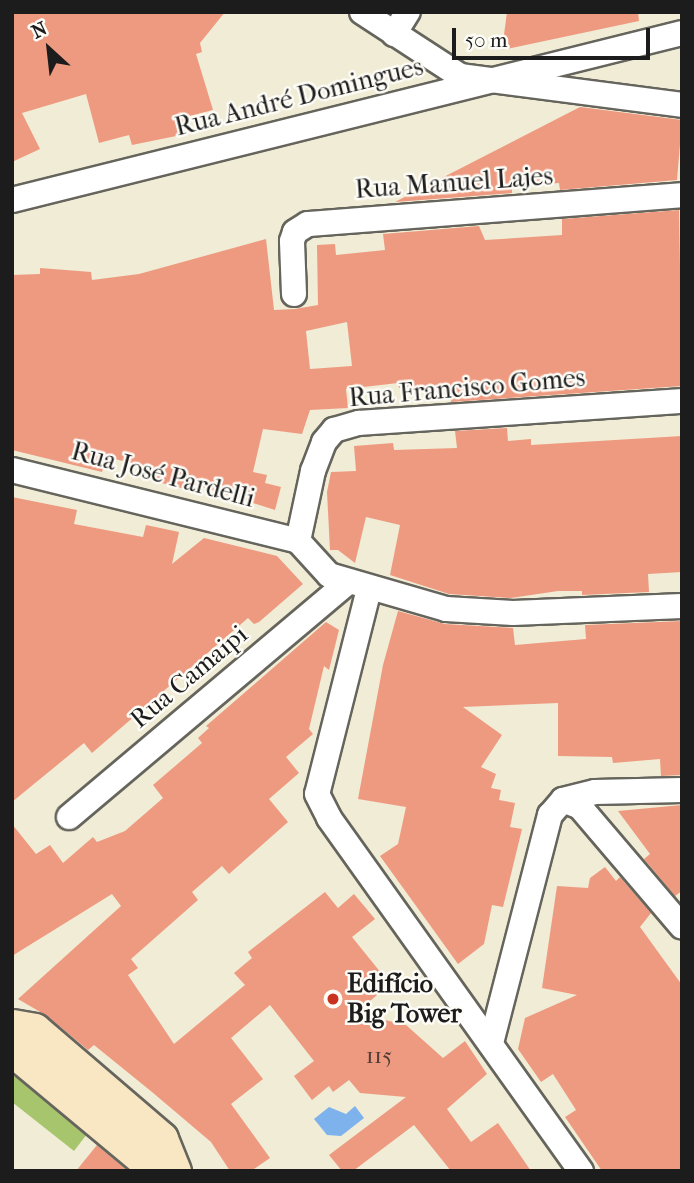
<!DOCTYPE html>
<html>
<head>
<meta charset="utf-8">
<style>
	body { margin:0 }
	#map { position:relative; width:694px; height:1183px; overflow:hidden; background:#f0ecd5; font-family:"IM FELL French Canon",serif }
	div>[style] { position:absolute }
	.green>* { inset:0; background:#a6c56d }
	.water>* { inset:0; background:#7eb2ec }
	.building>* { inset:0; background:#ee9a80 }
	.roads { filter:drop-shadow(2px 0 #66655d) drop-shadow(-2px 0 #66655d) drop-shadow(0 2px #66655d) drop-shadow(0 -2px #66655d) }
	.minor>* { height:24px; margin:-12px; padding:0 12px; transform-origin:12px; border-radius:12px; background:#fff }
	.secondary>* { height:35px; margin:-17.5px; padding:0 17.5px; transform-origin:17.5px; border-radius:17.5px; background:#f9e7c3 }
	.dots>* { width:19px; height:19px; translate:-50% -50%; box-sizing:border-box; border:4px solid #fdfcf7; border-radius:50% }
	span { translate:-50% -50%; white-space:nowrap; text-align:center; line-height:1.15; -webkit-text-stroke:5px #fdfcf7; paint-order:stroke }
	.number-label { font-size:23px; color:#503c35 }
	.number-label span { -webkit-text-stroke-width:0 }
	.street-label { font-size:26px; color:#1c1c1c }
	.poi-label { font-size:26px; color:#1c1c1c; font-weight:700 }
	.left { translate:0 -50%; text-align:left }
	.frame { position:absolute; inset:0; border:14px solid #1c1c1c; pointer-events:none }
	.north { position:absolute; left:14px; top:14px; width:70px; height:70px; -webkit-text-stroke:5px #fdfcf7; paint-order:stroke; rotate:333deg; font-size:19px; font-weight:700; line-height:28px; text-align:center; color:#1c1c1c }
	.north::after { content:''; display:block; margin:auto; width:24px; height:32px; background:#1c1c1c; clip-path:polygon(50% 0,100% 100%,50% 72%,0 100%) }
	.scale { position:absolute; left:452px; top:28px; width:198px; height:32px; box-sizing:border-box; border:4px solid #1c1c1c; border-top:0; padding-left:9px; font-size:21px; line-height:24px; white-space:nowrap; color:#1c1c1c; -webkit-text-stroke:5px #fdfcf7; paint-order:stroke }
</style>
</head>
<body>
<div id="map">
	<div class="green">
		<i style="clip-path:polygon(17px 1074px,87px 1134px,74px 1151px,12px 1102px,12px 1079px)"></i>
	</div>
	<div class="water">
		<i style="clip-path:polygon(355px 1106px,364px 1118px,341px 1136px,327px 1135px,314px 1119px,329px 1107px,346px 1114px)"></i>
	</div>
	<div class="building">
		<i style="clip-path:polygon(12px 12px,225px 12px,200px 43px,202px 52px,196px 54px,213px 110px,186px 117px,191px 133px,132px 145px,129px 135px,99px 143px,86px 94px,22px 113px,40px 149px,12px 162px)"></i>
		<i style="clip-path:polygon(507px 12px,638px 12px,639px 21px,502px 50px)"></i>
		<i style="clip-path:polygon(580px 107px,682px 120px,677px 180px,560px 190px,559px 183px,535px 185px,512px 187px,512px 193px,395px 202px)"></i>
		<i style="clip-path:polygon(evenodd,679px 210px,682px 386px,451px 402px,449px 385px,399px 388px,398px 383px,346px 389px,348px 408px,310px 410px,302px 434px,263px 429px,253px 472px,267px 475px,265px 483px,281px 487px,275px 510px,190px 483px,189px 490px,150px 480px,153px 468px,106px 457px,102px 472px,12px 450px,12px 275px,40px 274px,40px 268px,91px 272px,92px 280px,139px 274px,266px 239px,274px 310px,295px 309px,318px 305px,317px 245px,335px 244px,336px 255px,385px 250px,383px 234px,479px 226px,485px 240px,562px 235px,562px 219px,679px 210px,347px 322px,352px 366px,310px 369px,306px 331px,347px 322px)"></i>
		<i style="clip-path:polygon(507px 428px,508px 441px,531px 439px,531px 445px,682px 436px,682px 572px,648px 574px,649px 592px,582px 595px,582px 591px,558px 591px,511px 598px,449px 594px,390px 575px,400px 525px,366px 517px,355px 563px,338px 550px,330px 550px,327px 492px,331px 472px,356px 471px,354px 446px,393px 443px,394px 450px,457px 448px,455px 431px)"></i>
		<i style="clip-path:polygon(12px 497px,77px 510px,74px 524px,143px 537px,146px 525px,179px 532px,172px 564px,204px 538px,277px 556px,303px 584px,259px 622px,254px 624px,248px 618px,92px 753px,84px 743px,12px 802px)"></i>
		<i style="clip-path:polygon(398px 611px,445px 624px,513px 628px,515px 645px,586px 639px,585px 625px,682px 621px,682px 775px,661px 776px,660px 759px,613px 763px,612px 757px,558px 756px,558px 703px,463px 707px,502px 735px,481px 767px,496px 774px,491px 788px,501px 790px,499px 800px,515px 803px,510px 827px,522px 829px,503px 907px,492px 905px,484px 944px,458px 964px,380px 856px,398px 844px,406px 807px,358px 799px,383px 665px)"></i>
		<i style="clip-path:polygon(326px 622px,339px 630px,329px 670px,324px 666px,309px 729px,313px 734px,286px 757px,299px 773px,269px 799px,288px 822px,229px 874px,222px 866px,192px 892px,198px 900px,131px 959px,138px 968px,128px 975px,174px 1044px,245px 985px,234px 973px,252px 958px,248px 952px,325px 892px,338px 908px,354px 894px,375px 919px,352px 937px,390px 984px,356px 1013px,406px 1025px,443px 1058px,465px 1041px,487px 1074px,447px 1109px,471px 1142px,498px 1123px,531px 1171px,451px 1171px,414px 1125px,353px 1171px,342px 1171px,329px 1155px,406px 1097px,360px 1093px,349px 1080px,333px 1092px,329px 1086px,312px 1100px,294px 1076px,314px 1061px,270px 1005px,231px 1038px,263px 1079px,231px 1104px,270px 1158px,251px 1171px,230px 1171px,211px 1142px,152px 1092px,94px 1045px,88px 1050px,47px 1016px,18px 999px,121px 906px,112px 894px,12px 956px,12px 824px,36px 854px,50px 845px,63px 863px,93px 837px,97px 842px,125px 831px,163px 798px,153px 785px,202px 743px,198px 738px,209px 728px,206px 726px)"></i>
		<i style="clip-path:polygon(682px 805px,682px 891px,675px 896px,644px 859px,650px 854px,618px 811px)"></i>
		<i style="clip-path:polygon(605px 867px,616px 881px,620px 877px,651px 913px,640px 927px,682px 985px,682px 1171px,602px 1171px,565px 1117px,576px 1110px,553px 1074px,541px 1082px,518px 1049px,525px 1018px,577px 995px,542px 988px,557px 886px,588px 888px,590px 878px)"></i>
		<i style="clip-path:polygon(97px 1145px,128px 1171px,76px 1171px)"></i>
	</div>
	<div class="roads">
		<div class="minor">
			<i style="left:362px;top:12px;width:117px;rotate:33.1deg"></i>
			<i style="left:460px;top:76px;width:224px;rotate:7.4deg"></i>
			<i style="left:394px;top:34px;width:26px;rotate:-58deg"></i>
			<i style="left:12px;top:200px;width:690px;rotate:-14deg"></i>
			<i style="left:294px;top:294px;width:53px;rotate:-92.2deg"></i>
			<i style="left:292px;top:241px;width:9px;rotate:-72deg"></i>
			<i style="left:295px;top:232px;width:15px;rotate:-32deg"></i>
			<i style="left:308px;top:224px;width:375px;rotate:-4.4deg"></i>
			<i style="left:12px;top:470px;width:295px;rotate:13.9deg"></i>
			<i style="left:298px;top:541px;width:72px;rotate:-77.9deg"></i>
			<i style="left:313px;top:471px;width:31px;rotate:-69deg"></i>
			<i style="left:324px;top:442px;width:16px;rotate:-50deg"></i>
			<i style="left:334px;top:430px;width:26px;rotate:-16deg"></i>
			<i style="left:359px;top:423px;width:324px;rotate:-3.9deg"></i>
			<i style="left:298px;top:541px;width:46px;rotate:47.6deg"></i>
			<i style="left:329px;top:575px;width:122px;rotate:16.2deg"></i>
			<i style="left:446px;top:609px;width:67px;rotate:3.4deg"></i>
			<i style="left:513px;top:613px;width:169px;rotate:-2.4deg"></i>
			<i style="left:369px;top:589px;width:211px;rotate:104.2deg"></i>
			<i style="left:317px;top:794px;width:27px;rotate:63deg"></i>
			<i style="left:329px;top:818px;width:434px;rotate:54.5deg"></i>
			<i style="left:563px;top:800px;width:33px;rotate:-14deg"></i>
			<i style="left:595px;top:792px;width:87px;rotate:-1.3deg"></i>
			<i style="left:69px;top:817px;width:365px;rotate:-40.1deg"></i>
			<i style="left:491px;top:1043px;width:236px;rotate:-75.5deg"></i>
			<i style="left:550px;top:815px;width:20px;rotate:-49deg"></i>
			<i style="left:563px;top:800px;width:18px;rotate:22deg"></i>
			<i style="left:580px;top:807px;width:157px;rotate:49.6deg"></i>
		</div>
		<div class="secondary">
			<i style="left:12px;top:1027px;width:22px;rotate:10deg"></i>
			<i style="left:34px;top:1031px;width:166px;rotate:40.6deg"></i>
			<i style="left:160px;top:1139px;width:35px;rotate:68deg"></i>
			<i style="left:12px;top:1043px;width:10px;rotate:61deg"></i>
			<i style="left:17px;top:1052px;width:164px;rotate:39.8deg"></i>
			<i style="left:143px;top:1157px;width:25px;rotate:14deg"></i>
		</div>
	</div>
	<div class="dots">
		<i style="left:333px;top:999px;background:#c8321e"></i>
	</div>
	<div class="number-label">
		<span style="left:379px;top:1056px">115</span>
	</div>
	<div class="street-label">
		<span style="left:299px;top:97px;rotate:-14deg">Rua André Domingues</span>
		<span style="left:454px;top:183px;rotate:-4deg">Rua Manuel Lajes</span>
		<span style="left:467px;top:388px;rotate:-5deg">Rua Francisco Gomes</span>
		<span style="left:163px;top:475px;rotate:15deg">Rua José Pardelli</span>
		<span style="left:189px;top:677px;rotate:-40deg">Rua Camaipi</span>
	</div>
	<div class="poi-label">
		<span class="left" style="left:347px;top:999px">Edifício<br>Big Tower</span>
	</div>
	<div class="frame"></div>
	<div class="north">N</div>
	<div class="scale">50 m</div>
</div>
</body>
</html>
